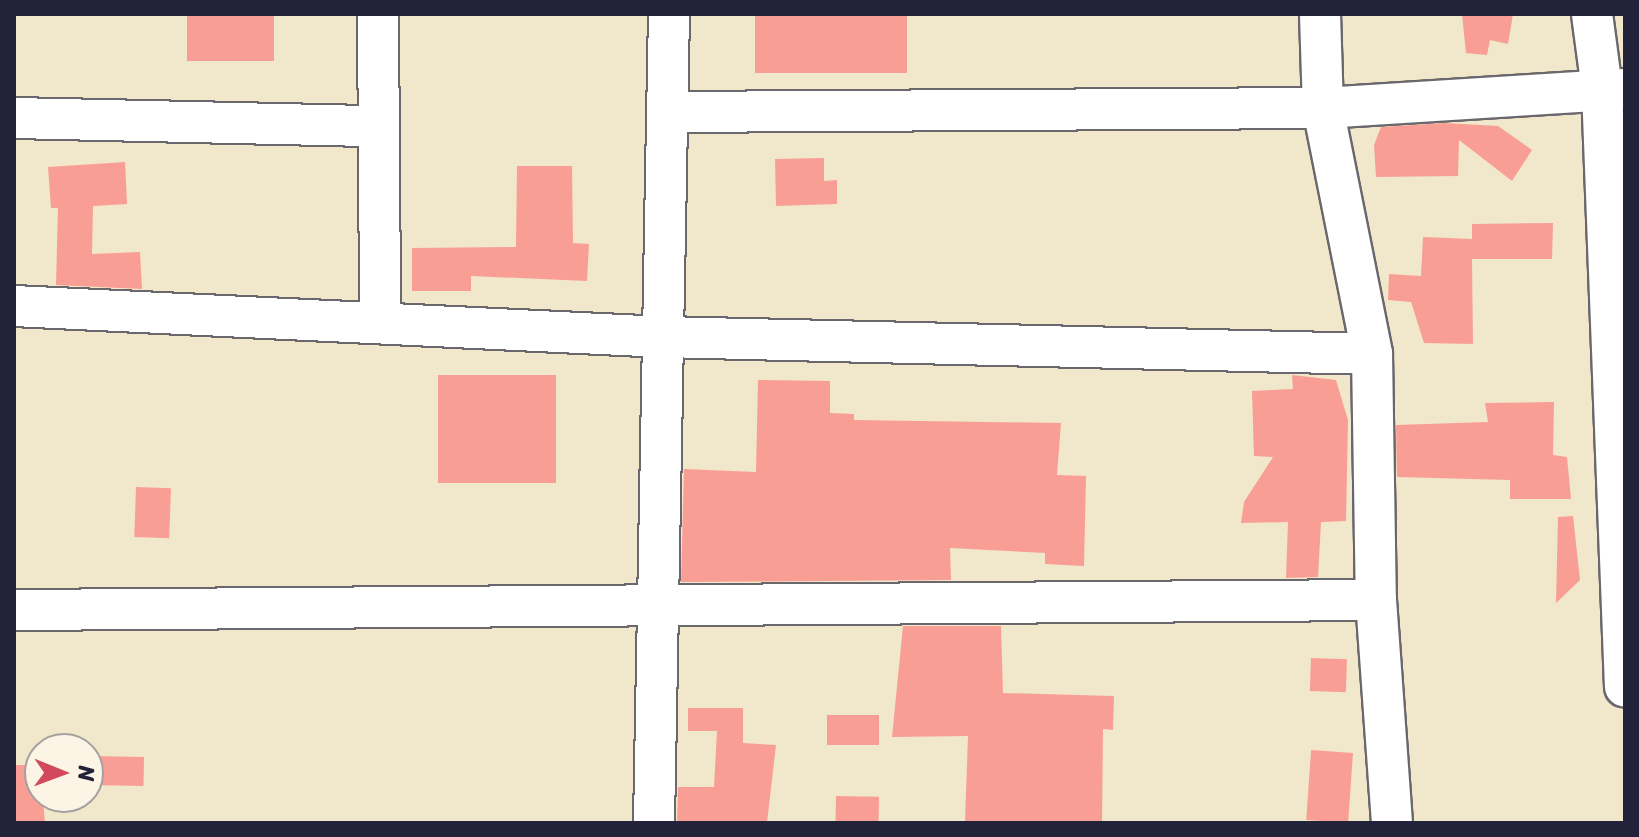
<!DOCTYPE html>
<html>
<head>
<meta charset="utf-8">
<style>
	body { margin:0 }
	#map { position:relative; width:1639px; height:837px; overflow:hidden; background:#f1e7ca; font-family:Sriracha,sans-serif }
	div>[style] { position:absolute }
	.building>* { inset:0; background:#f99e95; transform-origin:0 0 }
	.roads { filter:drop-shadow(2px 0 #6a676d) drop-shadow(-2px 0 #6a676d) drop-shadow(0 2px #6a676d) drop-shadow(0 -2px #6a676d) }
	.minor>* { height:40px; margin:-20px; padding:0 20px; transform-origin:20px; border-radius:20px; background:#fff }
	span { translate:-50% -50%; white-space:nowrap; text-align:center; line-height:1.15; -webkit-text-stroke:8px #fcf5e5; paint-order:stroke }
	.frame { position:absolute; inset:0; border:16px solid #22223b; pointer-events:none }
	.north { position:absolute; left:24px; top:733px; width:80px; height:80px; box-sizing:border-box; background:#fcf5e5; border:2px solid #a5a1a1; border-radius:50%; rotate:91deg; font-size:22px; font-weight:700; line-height:32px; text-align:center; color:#22223b }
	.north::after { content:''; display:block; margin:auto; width:28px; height:36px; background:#d1495b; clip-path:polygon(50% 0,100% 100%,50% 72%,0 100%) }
</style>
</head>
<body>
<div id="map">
	<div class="building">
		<i style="left:187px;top:14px;width:87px;height:47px"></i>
		<i style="left:755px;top:14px;width:152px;height:59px"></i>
		<i style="clip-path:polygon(1462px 14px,1513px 14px,1508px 44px,1490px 40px,1487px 55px,1466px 53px)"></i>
		<i style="clip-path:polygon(1444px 123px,1498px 126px,1532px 150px,1512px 181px,1459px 140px,1458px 176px,1376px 177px,1374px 145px,1381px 127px)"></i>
		<i style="clip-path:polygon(824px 158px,824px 181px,837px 180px,837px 204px,776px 206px,775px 159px)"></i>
		<i style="clip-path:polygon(125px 162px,127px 204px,93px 206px,92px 254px,140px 252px,142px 289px,56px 285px,58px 208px,51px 208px,48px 167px)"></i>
		<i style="clip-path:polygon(517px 166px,572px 166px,573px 243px,589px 244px,587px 281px,471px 276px,471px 291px,412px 291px,412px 248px,516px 247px)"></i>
		<i style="clip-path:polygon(1553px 223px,1552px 259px,1472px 259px,1473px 344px,1424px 343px,1411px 302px,1388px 300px,1389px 274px,1421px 276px,1423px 237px,1472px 239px,1472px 224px)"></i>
		<i style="left:438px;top:375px;width:118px;height:108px"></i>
		<i style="clip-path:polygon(1292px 375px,1336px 380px,1348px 420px,1346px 521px,1321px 522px,1318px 577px,1286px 578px,1288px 522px,1241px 523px,1244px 502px,1273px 457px,1254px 456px,1252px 391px,1293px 389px)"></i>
		<i style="clip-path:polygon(758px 380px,830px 381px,830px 413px,854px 414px,854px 420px,1061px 423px,1057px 475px,1086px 476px,1084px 566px,1045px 564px,1045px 553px,950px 548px,951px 580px,681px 582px,684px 469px,756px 472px)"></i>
		<i style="clip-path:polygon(1554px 402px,1553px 455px,1567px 457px,1571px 499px,1510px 499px,1510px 480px,1397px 477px,1396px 425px,1488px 422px,1485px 403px)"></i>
		<i style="left:136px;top:487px;width:35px;height:50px;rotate:2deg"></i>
		<i style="clip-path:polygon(1573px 516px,1580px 580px,1556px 603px,1558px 517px)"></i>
		<i style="clip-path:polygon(903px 626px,1001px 626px,1003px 693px,1114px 696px,1113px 730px,1103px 729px,1102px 823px,965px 822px,968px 736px,892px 737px)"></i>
		<i style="left:1311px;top:658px;width:36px;height:33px;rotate:2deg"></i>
		<i style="clip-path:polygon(688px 708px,743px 708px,743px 743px,776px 745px,767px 823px,677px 823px,678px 787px,714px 787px,717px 731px,688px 731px)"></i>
		<i style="left:879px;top:715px;width:30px;height:52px;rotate:90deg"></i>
		<i style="left:1353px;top:753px;width:70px;height:42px;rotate:94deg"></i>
		<i style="left:88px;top:756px;width:56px;height:29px;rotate:1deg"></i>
		<i style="clip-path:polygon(14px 765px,40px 765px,45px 823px,14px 823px)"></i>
		<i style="left:836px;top:796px;width:43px;height:27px;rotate:1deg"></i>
	</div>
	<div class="roads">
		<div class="minor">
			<i style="left:378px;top:14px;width:309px;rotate:89.6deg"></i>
			<i style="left:1320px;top:14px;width:94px;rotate:88.2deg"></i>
			<i style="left:1323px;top:108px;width:251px;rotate:78.7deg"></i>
			<i style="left:1372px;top:354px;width:246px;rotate:89.1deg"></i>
			<i style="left:1376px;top:600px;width:224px;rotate:85.9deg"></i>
			<i style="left:1592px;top:14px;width:76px;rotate:82.4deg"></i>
			<i style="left:1602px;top:89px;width:598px;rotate:87.8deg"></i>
			<i style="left:667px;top:112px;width:656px;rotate:-0.35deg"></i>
			<i style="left:1323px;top:108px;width:303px;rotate:-3.6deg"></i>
			<i style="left:14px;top:118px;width:365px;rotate:1.3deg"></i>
			<i style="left:14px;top:306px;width:650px;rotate:2.73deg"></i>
			<i style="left:663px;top:337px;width:709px;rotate:1.37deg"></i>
			<i style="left:14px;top:610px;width:1362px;rotate:-0.42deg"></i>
			<i style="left:654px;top:823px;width:809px;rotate:-88.94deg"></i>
		</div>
	</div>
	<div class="frame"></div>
	<div class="north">N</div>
</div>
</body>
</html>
